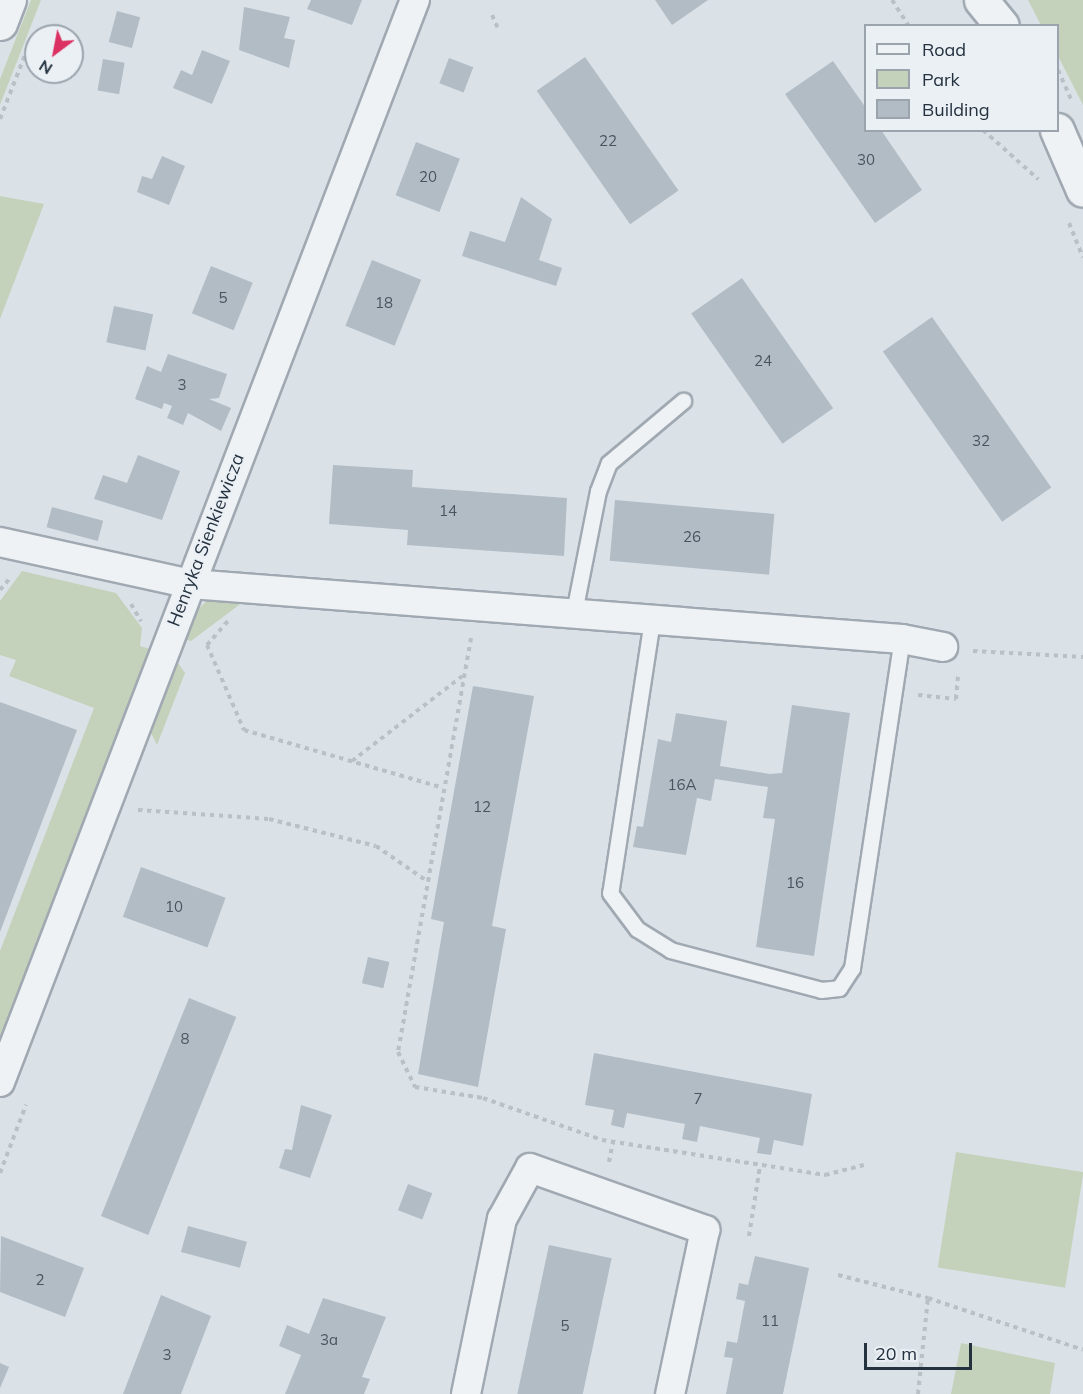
<!DOCTYPE html>
<html>
<head>
<meta charset="utf-8">
<style>
	body { margin:0 }
	#map { position:relative; width:1083px; height:1394px; overflow:hidden; background:#dbe2e7; font-family:Mulish,sans-serif }
	div>[style] { position:absolute }
	.green>* { inset:0; background:#c4d2bb; transform-origin:0 0 }
	.building>* { inset:0; background:#b2bcc5; transform-origin:0 0 }
	.path>* { height:4px; margin-top:-2px; transform-origin:0; background:repeating-linear-gradient(90deg,#b9c0c6 0 4.5px,transparent 0 9px) }
	.roads { filter:drop-shadow(2px 0 #a0a9b1) drop-shadow(-2px 0 #a0a9b1) drop-shadow(0 2px #a0a9b1) drop-shadow(0 -2px #a0a9b1) }
	.service>* { height:15px; margin:-7.5px; padding:0 7.5px; transform-origin:7.5px; border-radius:7.5px; background:#eef2f5 }
	.minor>* { height:28px; margin:-14px; padding:0 14px; transform-origin:14px; border-radius:14px; background:#eef2f5 }
	.tertiary>* { height:33px; margin:-16.5px; padding:0 16.5px; transform-origin:16.5px; border-radius:16.5px; background:#eef2f5 }
	span { translate:-50% -50%; white-space:nowrap; text-align:center; line-height:1.15; -webkit-text-stroke:4.5px #ebf0f5; paint-order:stroke }
	.number-label { font-size:15px; color:#485460 }
	.number-label span { -webkit-text-stroke-width:0 }
	.street-label { font-size:18px; color:#24313f }
	.legend { position:absolute; left:864px; top:24px; width:195px; height:108px; box-sizing:border-box; background:#ebf0f5; border:2px solid #9ba4ac; margin:0; padding:8px 10px; list-style:none; font-size:18px; color:#24313f }
	.legend li { display:flex; align-items:center; gap:12px; height:30px }
	.legend b { width:30px; border:2px solid #9ba4ac }
	.north { position:absolute; left:24px; top:24px; width:60px; height:60px; box-sizing:border-box; background:#ebf0f5; border:2px solid #9ba4ac; border-radius:50%; rotate:212deg; font-size:16px; font-weight:700; line-height:24px; text-align:center; color:#24313f }
	.north::after { content:''; display:block; margin:auto; width:21px; height:27px; background:#dc3163; clip-path:polygon(50% 0,100% 100%,50% 72%,0 100%) }
	.scale { position:absolute; left:864px; top:1343px; width:108px; height:27px; box-sizing:border-box; border:3px solid #24313f; border-top:0; padding-left:8px; font-size:18px; line-height:21px; white-space:nowrap; color:#24313f; -webkit-text-stroke:4px #ebf0f5; paint-order:stroke }
</style>
</head>
<body>
<div id="map">
	<div class="green">
		<i style="clip-path:polygon(31px 0,41px 0,0 105px,0 79px)"></i>
		<i style="clip-path:polygon(1028px 0,1083px 0,1083px 105px,1058px 56px,1058px 26px,1041px 25px)"></i>
		<i style="clip-path:polygon(0 196px,44px 204px,0 319px)"></i>
		<i style="clip-path:polygon(22px 571px,116px 593px,142px 628px,140px 646px,150px 649px,0 1039px,0 951px,94px 708px,9px 676px,16px 660px,0 655px,0 601px)"></i>
		<i style="clip-path:polygon(209px 599px,247px 599px,191px 641px,184px 639px,194px 613px)"></i>
		<i style="clip-path:polygon(176px 660px,185px 673px,157px 745px,149px 729px)"></i>
		<i style="left:956px;top:1152px;width:129px;height:117px;rotate:9deg"></i>
		<i style="clip-path:polygon(961px 1343px,1055px 1363px,1050px 1394px,951px 1394px)"></i>
	</div>
	<div class="building">
		<i style="clip-path:polygon(311px 0,362px 0,352px 25px,307px 9px)"></i>
		<i style="clip-path:polygon(655px 0,708px 0,672px 25px)"></i>
		<i style="clip-path:polygon(244px 7px,290px 17px,284px 38px,295px 40px,289px 68px,239px 50px)"></i>
		<i style="left:117px;top:11px;width:24px;height:32px;rotate:15deg"></i>
		<i style="clip-path:polygon(202px 50px,230px 61px,212px 104px,173px 88px,181px 70px,192px 75px)"></i>
		<i style="left:585px;top:57px;width:163px;height:59px;rotate:55deg"></i>
		<i style="left:449px;top:58px;width:26px;height:27px;rotate:21deg"></i>
		<i style="left:103px;top:59px;width:22px;height:32px;rotate:10deg"></i>
		<i style="clip-path:polygon(833px 61px,866px 108px,866px 130px,881px 130px,922px 190px,875px 223px,785px 94px)"></i>
		<i style="left:416px;top:142px;width:47px;height:57px;rotate:21deg"></i>
		<i style="clip-path:polygon(162px 156px,185px 166px,169px 205px,137px 192px,142px 176px,152px 179px)"></i>
		<i style="clip-path:polygon(521px 197px,552px 219px,539px 260px,562px 268px,556px 286px,462px 256px,470px 231px,505px 242px)"></i>
		<i style="left:372px;top:260px;width:53px;height:71px;rotate:22deg"></i>
		<i style="left:211px;top:266px;width:45px;height:51px;rotate:22deg"></i>
		<i style="left:742px;top:278px;width:159px;height:62px;rotate:55deg"></i>
		<i style="left:114px;top:306px;width:40px;height:37px;rotate:12deg"></i>
		<i style="left:932px;top:317px;width:208px;height:60px;rotate:55deg"></i>
		<i style="clip-path:polygon(168px 354px,227px 374px,219px 398px,209px 399px,231px 408px,221px 431px,188px 413px,183px 425px,167px 418px,172px 406px,164px 403px,162px 409px,135px 399px,147px 366px,161px 372px)"></i>
		<i style="clip-path:polygon(138px 455px,180px 471px,162px 520px,94px 499px,103px 475px,127px 483px)"></i>
		<i style="clip-path:polygon(333px 465px,413px 470px,412px 487px,567px 498px,564px 556px,407px 545px,408px 530px,329px 524px)"></i>
		<i style="left:615px;top:500px;width:160px;height:61px;rotate:5deg"></i>
		<i style="left:52px;top:507px;width:53px;height:21px;rotate:15deg"></i>
		<i style="clip-path:polygon(473px 686px,534px 696px,492px 926px,506px 929px,478px 1087px,418px 1074px,444px 922px,431px 919px)"></i>
		<i style="clip-path:polygon(0 702px,77px 730px,0 932px)"></i>
		<i style="clip-path:polygon(792px 705px,850px 713px,814px 956px,756px 947px,775px 819px,763px 818px,768px 787px,715px 779px,711px 801px,697px 798px,686px 855px,633px 847px,637px 826px,643px 827px,658px 739px,671px 742px,676px 713px,727px 721px,720px 766px,770px 774px,782px 773px)"></i>
		<i style="left:141px;top:867px;width:90px;height:53px;rotate:20deg"></i>
		<i style="left:368px;top:957px;width:22px;height:27px;rotate:13deg"></i>
		<i style="left:189px;top:998px;width:51px;height:235px;rotate:22deg"></i>
		<i style="clip-path:polygon(594px 1053px,812px 1094px,803px 1146px,774px 1140px,771px 1155px,757px 1153px,760px 1138px,700px 1126px,697px 1142px,682px 1139px,685px 1124px,627px 1113px,624px 1128px,611px 1125px,614px 1110px,585px 1105px)"></i>
		<i style="clip-path:polygon(301px 1105px,332px 1115px,310px 1178px,279px 1168px,285px 1149px,292px 1150px)"></i>
		<i style="left:408px;top:1184px;width:26px;height:28px;rotate:21deg"></i>
		<i style="left:188px;top:1226px;width:61px;height:27px;rotate:15deg"></i>
		<i style="clip-path:polygon(1px 1236px,84px 1268px,65px 1317px,0 1292px)"></i>
		<i style="left:549px;top:1245px;width:64px;height:152px;rotate:12deg"></i>
		<i style="clip-path:polygon(755px 1256px,809px 1268px,783px 1394px,726px 1394px,733px 1358px,724px 1357px,727px 1341px,737px 1343px,745px 1301px,736px 1299px,739px 1283px,748px 1285px)"></i>
		<i style="clip-path:polygon(161px 1295px,211px 1316px,181px 1394px,123px 1394px)"></i>
		<i style="clip-path:polygon(323px 1298px,386px 1317px,362px 1377px,370px 1379px,364px 1394px,285px 1394px,301px 1355px,279px 1346px,287px 1325px,309px 1334px)"></i>
		<i style="clip-path:polygon(0 1363px,9px 1367px,0 1388px)"></i>
	</div>
	<div class="path">
		<i style="left:892px;top:0;width:31px;rotate:57deg"></i>
		<i style="left:492px;top:15px;width:17px;rotate:66deg"></i>
		<i style="left:1058px;top:70px;width:32px;rotate:66deg"></i>
		<i style="left:0;top:119px;width:77px;rotate:-68.7deg"></i>
		<i style="left:983px;top:130px;width:74px;rotate:41.7deg"></i>
		<i style="left:1069px;top:223px;width:37px;rotate:68deg"></i>
		<i style="left:0;top:590px;width:17px;rotate:-50deg"></i>
		<i style="left:131px;top:604px;width:20px;rotate:60deg"></i>
		<i style="left:471px;top:638px;width:420px;rotate:100deg"></i>
		<i style="left:398px;top:1052px;width:39px;rotate:64deg"></i>
		<i style="left:415px;top:1087px;width:69px;rotate:9.2deg"></i>
		<i style="left:483px;top:1098px;width:126px;rotate:19.4deg"></i>
		<i style="left:602px;top:1140px;width:226px;rotate:8.9deg"></i>
		<i style="left:825px;top:1175px;width:40px;rotate:-14.4deg"></i>
		<i style="left:207px;top:645px;width:93px;rotate:66.5deg"></i>
		<i style="left:244px;top:730px;width:207px;rotate:16.2deg"></i>
		<i style="left:207px;top:645px;width:33px;rotate:-49deg"></i>
		<i style="left:973px;top:651px;width:110px;rotate:3.1deg"></i>
		<i style="left:918px;top:695px;width:38px;rotate:6deg"></i>
		<i style="left:956px;top:699px;width:23px;rotate:-85deg"></i>
		<i style="left:352px;top:761px;width:143px;rotate:-37.6deg"></i>
		<i style="left:138px;top:810px;width:131px;rotate:3.9deg"></i>
		<i style="left:269px;top:819px;width:110px;rotate:14.2deg"></i>
		<i style="left:376px;top:846px;width:62px;rotate:34.5deg"></i>
		<i style="left:609px;top:1162px;width:20px;rotate:-79deg"></i>
		<i style="left:0;top:1173px;width:73px;rotate:-69.1deg"></i>
		<i style="left:749px;top:1236px;width:71px;rotate:-81.1deg"></i>
		<i style="left:838px;top:1275px;width:93px;rotate:14.3deg"></i>
		<i style="left:928px;top:1298px;width:163px;rotate:18.5deg"></i>
		<i style="left:918px;top:1394px;width:97px;rotate:-84.1deg"></i>
	</div>
	<div class="roads">
		<div class="service">
			<i style="left:574px;top:612px;width:123px;rotate:-78.8deg"></i>
			<i style="left:598px;top:491px;width:30px;rotate:-69deg"></i>
			<i style="left:609px;top:463px;width:97px;rotate:-40deg"></i>
			<i style="left:652px;top:620px;width:276px;rotate:98.7deg"></i>
			<i style="left:610px;top:893px;width:45px;rotate:53.1deg"></i>
			<i style="left:637px;top:929px;width:39px;rotate:32deg"></i>
			<i style="left:670px;top:950px;width:156px;rotate:14.8deg"></i>
			<i style="left:821px;top:990px;width:18px;rotate:-6deg"></i>
			<i style="left:839px;top:988px;width:24px;rotate:-57deg"></i>
			<i style="left:852px;top:968px;width:333px;rotate:-81.4deg"></i>
		</div>
		<div class="minor">
			<i style="left:0;top:542px;width:196px;rotate:12.4deg"></i>
			<i style="left:191px;top:584px;width:713px;rotate:4.42deg"></i>
			<i style="left:902px;top:639px;width:42px;rotate:11deg"></i>
			<i style="left:0;top:1082px;width:1159px;rotate:-69.02deg"></i>
			<i style="left:466px;top:1394px;width:179px;rotate:-78.4deg"></i>
			<i style="left:502px;top:1219px;width:58px;rotate:-61.2deg"></i>
			<i style="left:530px;top:1168px;width:186px;rotate:19.5deg"></i>
			<i style="left:705px;top:1230px;width:168px;rotate:102deg"></i>
		</div>
		<div class="tertiary">
			<i style="left:981px;top:0;width:33px;rotate:51deg"></i>
			<i style="left:0;top:23px;width:25px;rotate:-69deg"></i>
			<i style="left:1057px;top:130px;width:65px;rotate:66.6deg"></i>
		</div>
	</div>
	<div class="number-label">
		<span style="left:608px;top:141px">22</span>
		<span style="left:866px;top:160px">30</span>
		<span style="left:428px;top:177px">20</span>
		<span style="left:223px;top:298px">5</span>
		<span style="left:384px;top:303px">18</span>
		<span style="left:763px;top:361px">24</span>
		<span style="left:182px;top:385px">3</span>
		<span style="left:981px;top:441px">32</span>
		<span style="left:448px;top:511px">14</span>
		<span style="left:692px;top:537px">26</span>
		<span style="left:682px;top:785px">16A</span>
		<span style="left:482px;top:807px">12</span>
		<span style="left:795px;top:883px">16</span>
		<span style="left:174px;top:907px">10</span>
		<span style="left:185px;top:1039px">8</span>
		<span style="left:698px;top:1099px">7</span>
		<span style="left:40px;top:1280px">2</span>
		<span style="left:770px;top:1321px">11</span>
		<span style="left:565px;top:1326px">5</span>
		<span style="left:329px;top:1340px">3a</span>
		<span style="left:167px;top:1355px">3</span>
	</div>
	<div class="street-label">
		<span style="left:206px;top:540px;rotate:-69deg">Henryka Sienkiewicza</span>
	</div>
	<ul class="legend">
	<li><b style="height:8px;background:#eef2f5"></b>Road</li>
	<li><b style="height:16px;background:#c4d2bb"></b>Park</li>
	<li><b style="height:16px;background:#b2bcc5"></b>Building</li>
	</ul>
	<div class="north">N</div>
	<div class="scale">20 m</div>
</div>
</body>
</html>
